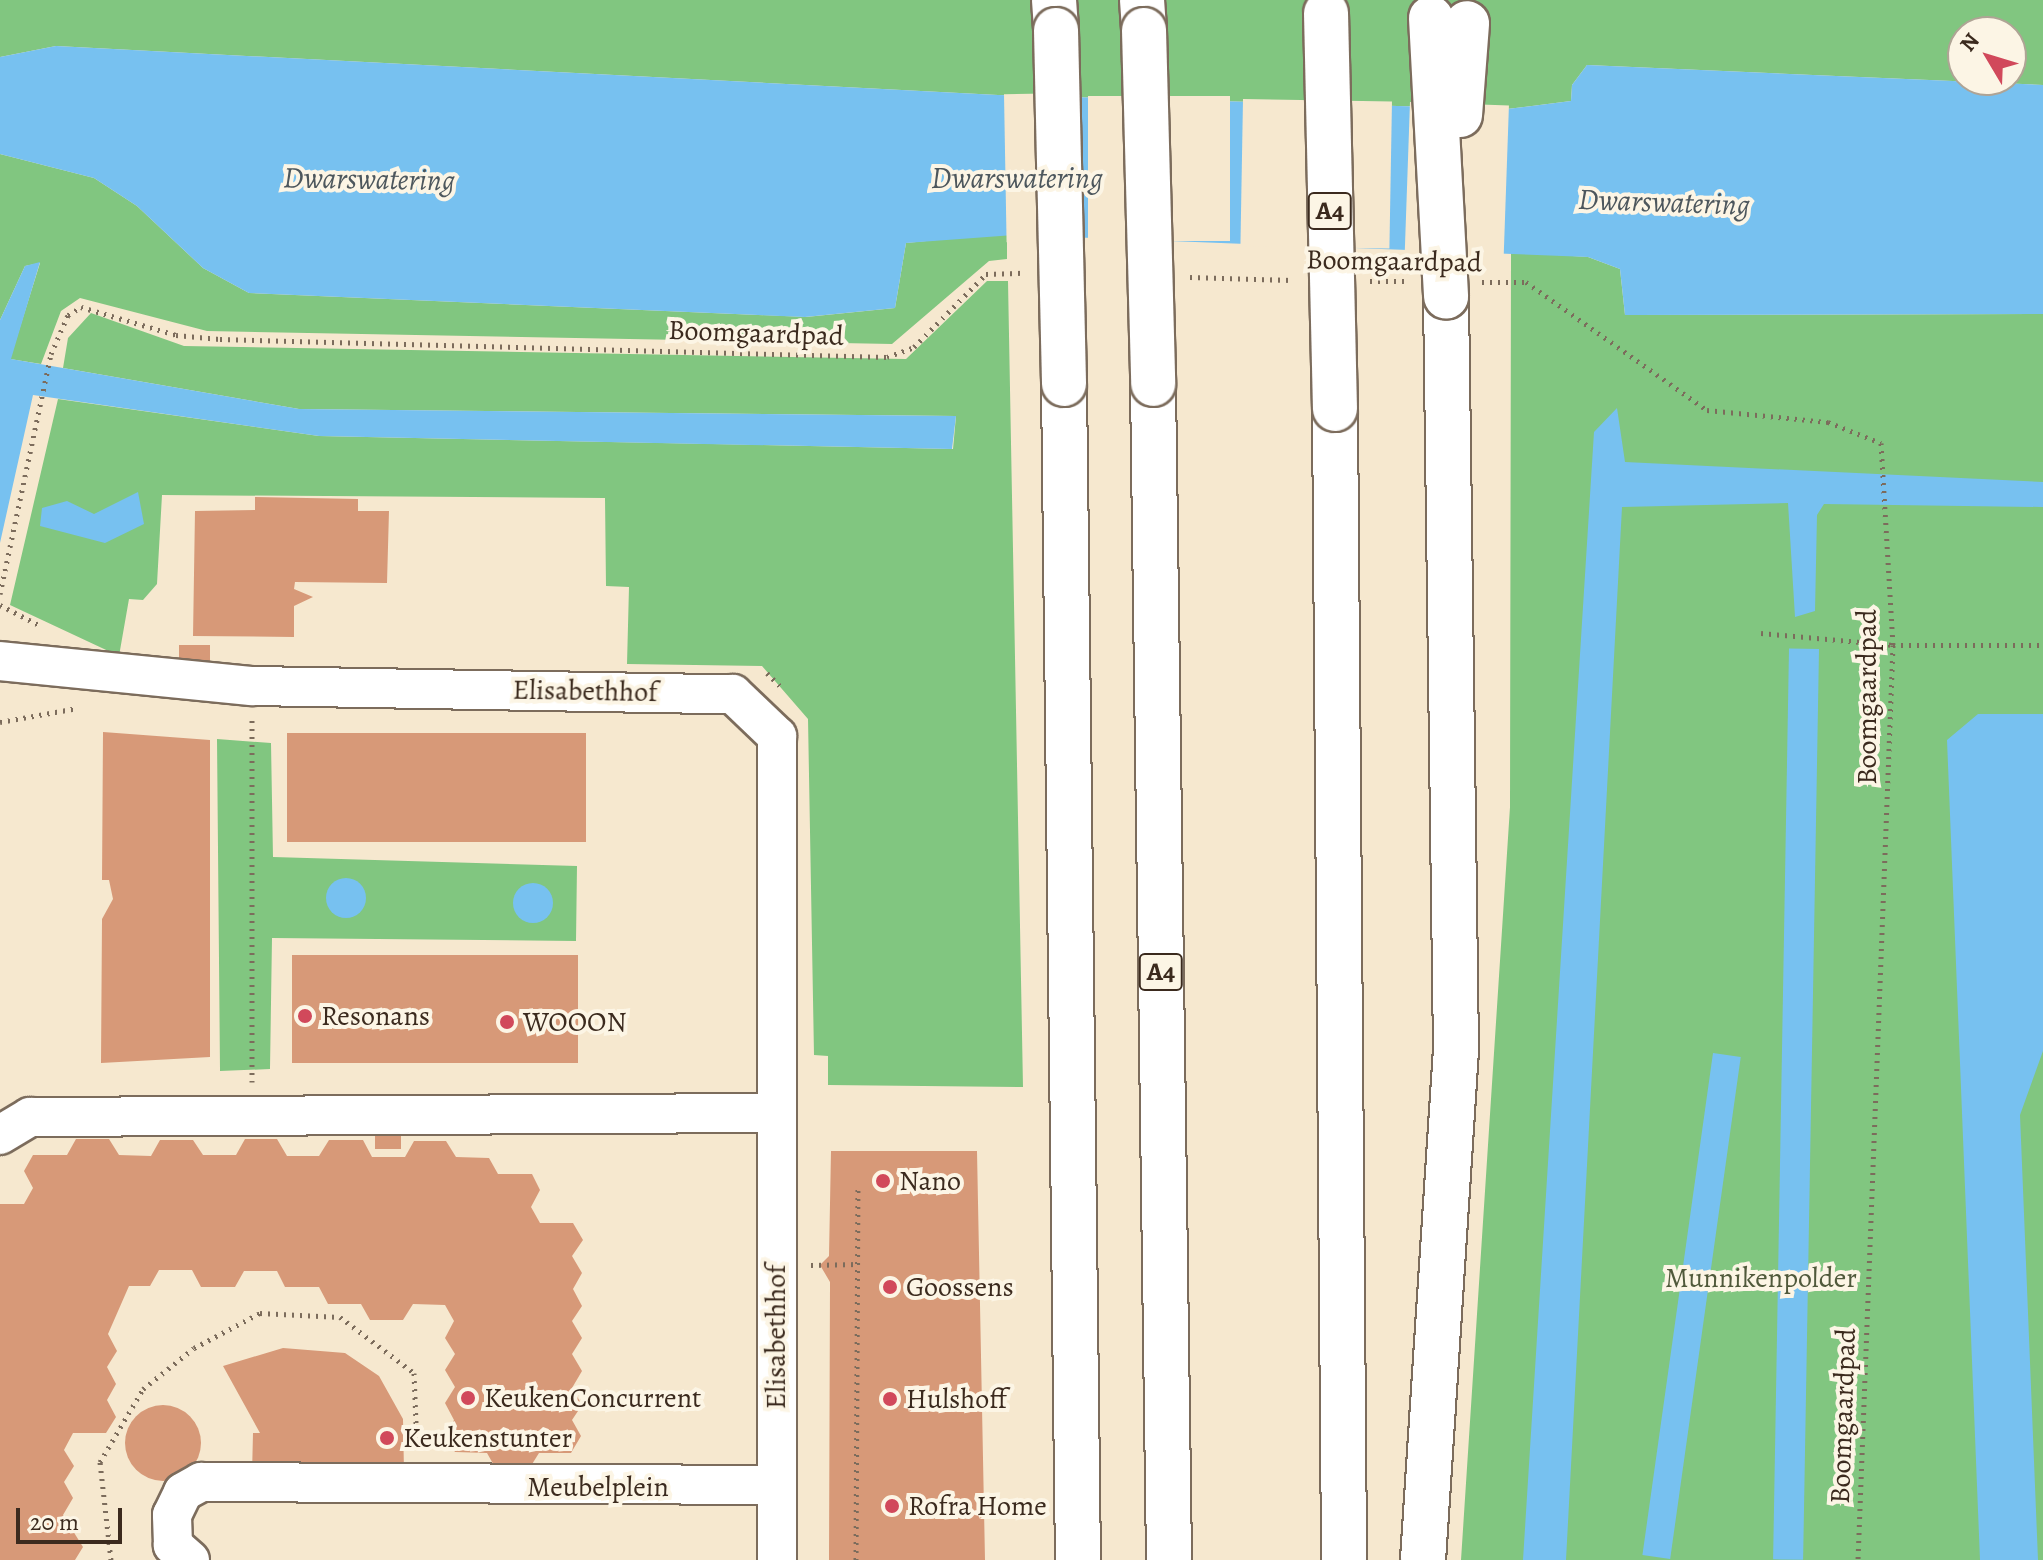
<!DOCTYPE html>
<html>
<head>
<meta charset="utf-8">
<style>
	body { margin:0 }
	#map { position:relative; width:2043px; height:1560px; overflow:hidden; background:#f6e8cf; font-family:Alegreya,serif }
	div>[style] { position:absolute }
	.green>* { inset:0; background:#81c680 }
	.water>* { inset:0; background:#77c1f0; transform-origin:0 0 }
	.round { border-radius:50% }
	.pier>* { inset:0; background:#f6e8cf; transform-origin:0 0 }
	.building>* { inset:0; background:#d79978; transform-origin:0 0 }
	.path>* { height:5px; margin-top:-2.5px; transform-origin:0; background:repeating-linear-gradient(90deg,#7c6c5c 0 2px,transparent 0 8px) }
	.roads { filter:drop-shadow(2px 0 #7c6c5c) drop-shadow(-2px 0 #7c6c5c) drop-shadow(0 2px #7c6c5c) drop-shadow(0 -2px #7c6c5c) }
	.minor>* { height:38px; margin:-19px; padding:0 19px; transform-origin:19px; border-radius:19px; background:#fff }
	.highway>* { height:44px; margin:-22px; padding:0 22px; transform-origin:22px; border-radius:22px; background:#fff }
	.bridges { filter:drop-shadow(2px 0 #7c6c5c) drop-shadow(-2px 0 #7c6c5c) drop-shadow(0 2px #7c6c5c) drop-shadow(0 -2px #7c6c5c) }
	.highway-bridge>* { height:44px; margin:-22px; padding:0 22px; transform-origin:22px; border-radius:22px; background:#fff }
	.dots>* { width:22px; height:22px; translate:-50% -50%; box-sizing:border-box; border:4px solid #fcf5e5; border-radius:50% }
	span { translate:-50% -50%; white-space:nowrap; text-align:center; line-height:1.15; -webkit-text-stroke:8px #fcf5e5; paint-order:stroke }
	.shield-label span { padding:2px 6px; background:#fcf5e5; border:2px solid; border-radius:6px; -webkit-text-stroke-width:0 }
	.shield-label { font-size:26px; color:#3b2a1e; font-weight:700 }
	.street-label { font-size:28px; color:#3b2a1e }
	.poi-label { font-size:28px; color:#3b2a1e }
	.left { translate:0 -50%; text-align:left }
	.park-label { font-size:28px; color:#50593b }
	.water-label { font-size:30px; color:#4d575d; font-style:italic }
	.north { position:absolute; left:1947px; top:16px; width:80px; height:80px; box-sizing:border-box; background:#fcf5e5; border:2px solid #afa495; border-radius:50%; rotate:308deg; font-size:22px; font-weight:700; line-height:32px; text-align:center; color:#3b2a1e }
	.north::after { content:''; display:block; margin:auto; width:28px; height:36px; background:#d1495b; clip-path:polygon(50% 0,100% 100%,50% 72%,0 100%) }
	.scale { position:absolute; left:16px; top:1508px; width:106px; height:36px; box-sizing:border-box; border:4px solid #3b2a1e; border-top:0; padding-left:10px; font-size:24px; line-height:28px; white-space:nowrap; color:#3b2a1e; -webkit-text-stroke:6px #fcf5e5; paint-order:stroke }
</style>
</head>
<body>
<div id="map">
	<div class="green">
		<i style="clip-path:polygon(evenodd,0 0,2043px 0,2043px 85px,1587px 65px,1572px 85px,1571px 101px,1507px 109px,998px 95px,56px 46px,0 57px,0 0,1963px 32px,2011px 32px,2011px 80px,1963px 80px,1963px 32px)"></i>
		<i style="clip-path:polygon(0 154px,94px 178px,137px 206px,203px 268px,249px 293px,806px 317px,895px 308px,906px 243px,1007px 233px,1007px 259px,989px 261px,892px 344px,207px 331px,80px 298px,61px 311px,41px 364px,10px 359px,40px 263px,25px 266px,0 320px)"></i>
		<i style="clip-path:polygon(1511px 252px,1588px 257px,1620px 269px,1625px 315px,2043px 314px,2043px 1560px,1461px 1560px,1510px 807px)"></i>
		<i style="clip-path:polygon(987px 281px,1008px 281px,1023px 1087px,828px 1085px,828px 1056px,814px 1055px,808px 719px,762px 666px,627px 664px,629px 587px,606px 586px,605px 498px,162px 495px,157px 584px,143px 600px,129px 599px,119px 656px,10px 605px,58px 399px,319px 436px,953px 449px,956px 416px,299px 409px,63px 368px,68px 338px,91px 313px,184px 346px,906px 359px)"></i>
		<i style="clip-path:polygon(217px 739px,271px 743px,273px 857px,577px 866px,576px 941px,272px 938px,270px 1069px,220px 1071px)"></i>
	</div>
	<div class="water">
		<i style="clip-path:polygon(56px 46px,998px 95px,1507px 109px,1571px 101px,1572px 85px,1587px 65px,2043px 85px,2043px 314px,1625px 315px,1620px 269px,1588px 257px,1014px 235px,906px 243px,895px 308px,805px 317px,249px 293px,203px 268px,137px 206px,94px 178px,0 154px,0 57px)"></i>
		<i style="clip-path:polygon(40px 262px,11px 359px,299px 409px,956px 416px,952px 449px,319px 436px,33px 395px,0 543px,0 320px,25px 266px)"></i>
		<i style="clip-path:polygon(1617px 408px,1625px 462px,2043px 482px,2043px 507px,1824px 504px,1817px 515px,1815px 611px,1795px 617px,1788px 503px,1622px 507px,1566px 1560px,1523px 1560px,1594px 432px)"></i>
		<i style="clip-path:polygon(138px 492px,144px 524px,105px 543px,40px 526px,42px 508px,67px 501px,94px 514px)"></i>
		<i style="left:1819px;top:649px;width:911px;height:30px;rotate:91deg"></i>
		<i style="clip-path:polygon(1978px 714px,2043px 714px,2043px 1051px,2020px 1115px,2038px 1560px,1980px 1560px,1947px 740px)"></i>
		<i class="round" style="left:326px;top:878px;width:40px;height:40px"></i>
		<i class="round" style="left:513px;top:883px;width:40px;height:40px"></i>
		<i style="left:1713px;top:1053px;width:28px;height:507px;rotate:8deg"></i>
	</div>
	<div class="pier">
		<i style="left:1075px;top:93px;width:148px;height:71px;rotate:89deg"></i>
		<i style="left:1088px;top:96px;width:142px;height:145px"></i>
		<i style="left:1243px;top:99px;width:149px;height:147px;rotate:1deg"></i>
		<i style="left:1410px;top:102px;width:99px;height:150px;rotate:2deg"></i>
	</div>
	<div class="building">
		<i style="clip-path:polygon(255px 497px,358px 499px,358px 511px,389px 511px,387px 583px,295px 582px,294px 589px,313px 597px,294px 606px,294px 637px,193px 636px,195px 511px,255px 510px)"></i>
		<i style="left:179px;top:645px;width:31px;height:23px"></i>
		<i style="clip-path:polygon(103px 732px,210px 740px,210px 1057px,101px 1063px,102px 919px,113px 899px,109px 880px,102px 880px)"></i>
		<i style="left:287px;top:733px;width:299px;height:109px"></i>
		<i style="left:292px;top:955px;width:286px;height:108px"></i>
		<i style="left:375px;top:1132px;width:26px;height:17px"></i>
		<i style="clip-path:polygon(76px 1139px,109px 1139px,119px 1155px,151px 1156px,160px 1140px,193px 1140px,203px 1155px,236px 1155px,245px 1139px,277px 1139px,287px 1156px,319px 1156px,329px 1140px,363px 1140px,372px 1157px,405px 1157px,414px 1141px,446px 1141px,456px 1157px,489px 1158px,498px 1174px,532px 1174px,540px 1190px,531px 1207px,540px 1223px,573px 1223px,583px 1240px,572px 1256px,582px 1273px,573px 1289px,582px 1306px,572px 1321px,582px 1338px,572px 1354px,582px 1371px,572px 1388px,582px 1405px,572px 1420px,581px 1436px,571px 1453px,539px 1453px,529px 1469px,496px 1469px,487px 1453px,455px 1452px,445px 1436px,454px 1420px,445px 1403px,455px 1387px,445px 1370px,455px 1354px,445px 1338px,454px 1321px,445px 1305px,413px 1304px,403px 1320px,370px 1320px,361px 1304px,328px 1304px,319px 1287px,285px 1287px,277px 1271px,244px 1271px,235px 1287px,201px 1287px,192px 1270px,159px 1270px,150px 1286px,129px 1286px,108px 1334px,117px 1351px,107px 1367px,116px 1384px,107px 1400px,116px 1417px,106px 1433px,73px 1433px,64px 1450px,74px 1466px,64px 1482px,73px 1498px,63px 1515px,83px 1547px,75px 1560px,0 1560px,0 1204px,24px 1204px,33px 1188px,24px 1171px,33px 1155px,67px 1155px)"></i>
		<i style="clip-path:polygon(831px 1151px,977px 1151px,985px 1560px,829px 1560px,830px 1282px,820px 1265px,829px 1256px)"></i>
		<i style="clip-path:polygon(283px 1348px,345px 1353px,379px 1376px,403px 1419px,404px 1472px,252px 1474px,253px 1433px,260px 1433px,223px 1366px)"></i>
		<i class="round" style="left:125px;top:1405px;width:76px;height:76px"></i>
	</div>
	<div class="path">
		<i style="left:1190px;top:277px;width:102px;rotate:1.7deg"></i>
		<i style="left:1370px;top:281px;width:38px"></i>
		<i style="left:1482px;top:282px;width:44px"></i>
		<i style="left:1526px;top:282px;width:222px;rotate:35.3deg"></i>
		<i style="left:1707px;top:410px;width:122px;rotate:5.7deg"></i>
		<i style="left:1828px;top:422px;width:57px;rotate:21.6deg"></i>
		<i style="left:1881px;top:443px;width:202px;rotate:86.6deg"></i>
		<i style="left:1893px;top:645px;width:916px;rotate:92.19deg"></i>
		<i style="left:0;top:594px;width:245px;rotate:-78deg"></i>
		<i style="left:51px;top:354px;width:43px;rotate:-66.4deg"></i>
		<i style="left:68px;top:315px;width:15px;rotate:-32deg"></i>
		<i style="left:81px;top:307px;width:99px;rotate:16.4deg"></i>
		<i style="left:176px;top:335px;width:44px;rotate:5.2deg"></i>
		<i style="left:220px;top:339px;width:667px;rotate:1.55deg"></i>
		<i style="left:887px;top:357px;width:29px;rotate:-20deg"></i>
		<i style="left:914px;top:347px;width:103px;rotate:-45.4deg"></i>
		<i style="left:986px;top:274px;width:38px;rotate:-2deg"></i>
		<i style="left:0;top:605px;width:46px;rotate:27.1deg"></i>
		<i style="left:1761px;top:633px;width:133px;rotate:5.2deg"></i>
		<i style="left:1893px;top:645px;width:150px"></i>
		<i style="left:767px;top:673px;width:21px;rotate:45deg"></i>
		<i style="left:0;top:722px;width:79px;rotate:-10.2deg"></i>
		<i style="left:252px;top:1082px;width:362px;rotate:-90deg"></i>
		<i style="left:811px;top:1265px;width:47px;rotate:-1.2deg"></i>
		<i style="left:111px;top:1560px;width:99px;rotate:-96.4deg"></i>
		<i style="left:100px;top:1462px;width:85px;rotate:-59.5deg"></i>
		<i style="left:143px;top:1389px;width:65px;rotate:-38.8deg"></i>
		<i style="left:194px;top:1348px;width:75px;rotate:-27.9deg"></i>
		<i style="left:260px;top:1313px;width:80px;rotate:2.9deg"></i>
		<i style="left:340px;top:1317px;width:93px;rotate:37.1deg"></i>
		<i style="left:414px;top:1373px;width:75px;rotate:87.7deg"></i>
		<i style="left:856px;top:1560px;width:371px;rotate:-89.7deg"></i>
	</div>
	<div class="roads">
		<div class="minor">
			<i style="left:0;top:661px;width:253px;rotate:5.7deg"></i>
			<i style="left:252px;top:686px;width:481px;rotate:1deg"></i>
			<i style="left:733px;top:694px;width:61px;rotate:43.7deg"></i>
			<i style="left:777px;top:736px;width:824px;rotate:90deg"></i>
			<i style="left:0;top:1135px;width:35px;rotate:-31deg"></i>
			<i style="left:30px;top:1117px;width:746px;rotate:-0.31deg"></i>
			<i style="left:190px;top:1560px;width:23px;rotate:-139deg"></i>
			<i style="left:173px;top:1545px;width:30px;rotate:-92deg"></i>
			<i style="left:172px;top:1515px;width:25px;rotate:-64deg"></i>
			<i style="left:183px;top:1492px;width:21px;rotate:-29deg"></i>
			<i style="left:201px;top:1482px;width:576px;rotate:0.3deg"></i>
		</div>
		<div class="highway">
			<i style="left:1054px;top:0;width:30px;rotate:86deg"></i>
			<i style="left:1142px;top:0;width:30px;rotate:86deg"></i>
			<i style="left:1064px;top:384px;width:1176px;rotate:89.32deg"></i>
			<i style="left:1153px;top:384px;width:1176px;rotate:89.22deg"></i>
			<i style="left:1335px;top:409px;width:1151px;rotate:89.55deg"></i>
			<i style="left:1423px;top:1560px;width:511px;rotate:-86.3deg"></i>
			<i style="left:1456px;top:1050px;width:753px;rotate:-90.76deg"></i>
		</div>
	</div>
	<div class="bridges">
		<div class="highway-bridge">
			<i style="left:1326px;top:13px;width:396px;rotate:88.7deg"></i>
			<i style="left:1431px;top:18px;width:279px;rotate:86.9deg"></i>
			<i style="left:1056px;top:30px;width:354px;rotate:88.7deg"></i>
			<i style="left:1144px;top:30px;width:354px;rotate:88.5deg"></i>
			<i style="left:1460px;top:115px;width:92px;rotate:-85.6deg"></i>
		</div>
	</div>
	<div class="dots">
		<i style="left:305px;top:1016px;background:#d1495b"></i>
		<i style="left:507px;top:1022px;background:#d1495b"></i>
		<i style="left:883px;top:1181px;background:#d1495b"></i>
		<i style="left:890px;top:1287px;background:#d1495b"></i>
		<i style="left:468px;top:1398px;background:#d1495b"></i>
		<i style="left:890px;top:1399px;background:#d1495b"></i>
		<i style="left:387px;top:1438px;background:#d1495b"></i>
		<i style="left:892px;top:1506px;background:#d1495b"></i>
	</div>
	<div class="shield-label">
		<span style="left:1330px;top:211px">A4</span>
		<span style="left:1161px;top:972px">A4</span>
	</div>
	<div class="street-label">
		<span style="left:1394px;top:261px;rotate:1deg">Boomgaardpad</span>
		<span style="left:756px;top:333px;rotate:2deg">Boomgaardpad</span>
		<span style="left:585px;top:691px;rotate:1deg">Elisabethhof</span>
		<span style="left:1867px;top:697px;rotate:-90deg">Boomgaardpad</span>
		<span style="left:776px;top:1337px;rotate:-90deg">Elisabethhof</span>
		<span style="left:1843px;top:1416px;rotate:-88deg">Boomgaardpad</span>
		<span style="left:598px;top:1487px">Meubelplein</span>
	</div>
	<div class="poi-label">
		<span class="left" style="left:321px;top:1016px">Resonans</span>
		<span class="left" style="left:523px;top:1022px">WOOON</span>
		<span class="left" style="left:899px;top:1181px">Nano</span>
		<span class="left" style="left:906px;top:1287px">Goossens</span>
		<span class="left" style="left:484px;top:1398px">KeukenConcurrent</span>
		<span class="left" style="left:906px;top:1399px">Hulshoff</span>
		<span class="left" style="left:403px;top:1438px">Keukenstunter</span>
		<span class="left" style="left:908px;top:1506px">Rofra Home</span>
	</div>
	<div class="park-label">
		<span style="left:1761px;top:1278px">Munnikenpolder</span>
	</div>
	<div class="water-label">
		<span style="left:1017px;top:178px">Dwarswatering</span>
		<span style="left:369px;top:179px;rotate:1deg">Dwarswatering</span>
		<span style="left:1664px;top:202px;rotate:2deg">Dwarswatering</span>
	</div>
	<div class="north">N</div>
	<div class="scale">20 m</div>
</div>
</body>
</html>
